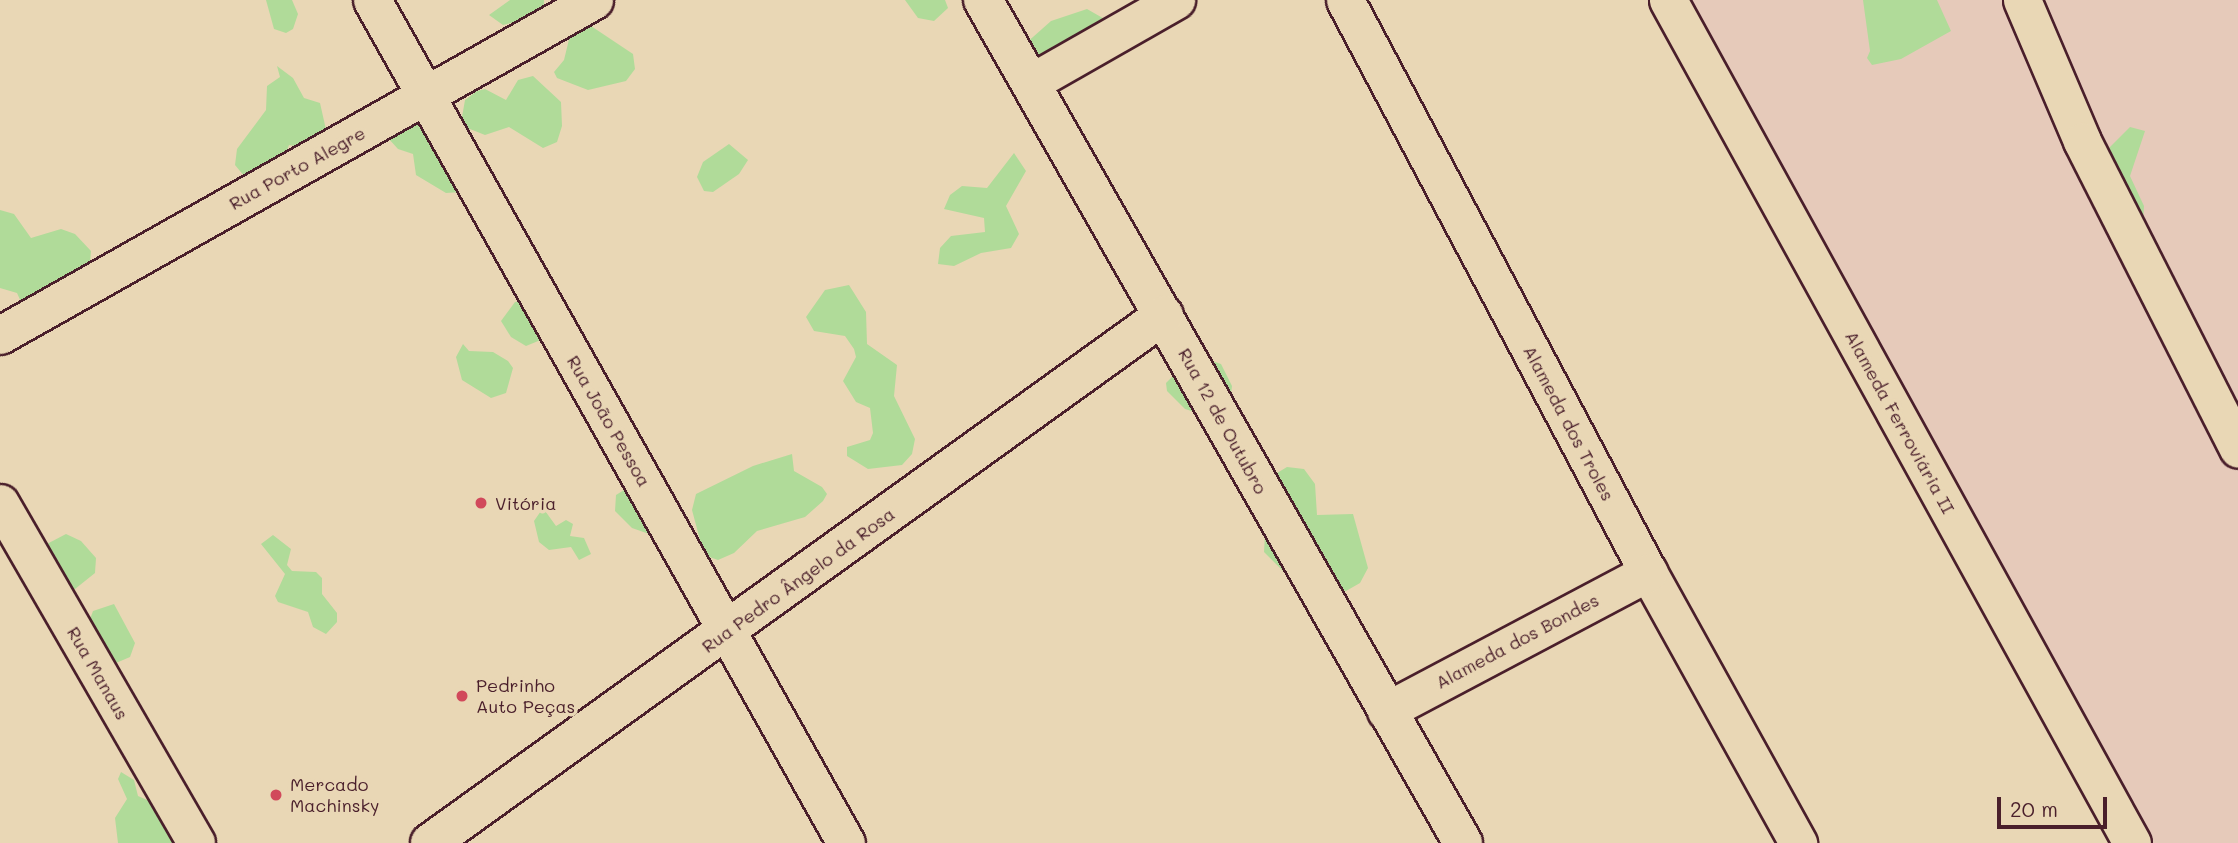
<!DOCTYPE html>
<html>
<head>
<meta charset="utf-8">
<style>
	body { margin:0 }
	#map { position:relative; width:2238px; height:843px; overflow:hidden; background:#e9d7b5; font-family:Mali,sans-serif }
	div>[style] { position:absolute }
	.built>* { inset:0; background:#e6caba }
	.green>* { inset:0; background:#b0db99 }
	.roads { filter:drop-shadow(2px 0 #4a1f2b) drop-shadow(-2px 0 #4a1f2b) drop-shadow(0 2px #4a1f2b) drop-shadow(0 -2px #4a1f2b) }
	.street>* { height:37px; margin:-18.5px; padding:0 18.5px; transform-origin:18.5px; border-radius:18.5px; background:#e9d7b5 }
	.secondary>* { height:38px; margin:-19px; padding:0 19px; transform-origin:19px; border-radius:19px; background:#e9d7b5 }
	.dots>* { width:19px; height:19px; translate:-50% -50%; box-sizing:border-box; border:4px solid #e9d7b5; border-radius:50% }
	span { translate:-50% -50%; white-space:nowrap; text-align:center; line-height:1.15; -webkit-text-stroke:7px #e9d7b5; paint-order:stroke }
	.street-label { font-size:18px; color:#4a1f2b }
	.poi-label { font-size:18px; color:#4a1f2b }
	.left { translate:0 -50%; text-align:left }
	.scale { position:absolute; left:1997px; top:797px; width:110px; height:32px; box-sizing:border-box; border:4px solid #4a1f2b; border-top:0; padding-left:9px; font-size:21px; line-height:24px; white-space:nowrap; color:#4a1f2b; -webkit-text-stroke:5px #e9d7b5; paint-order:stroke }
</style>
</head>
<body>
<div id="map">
	<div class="built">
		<i style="clip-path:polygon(1647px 0,2238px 0,2238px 843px,2109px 843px)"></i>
	</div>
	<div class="green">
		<i style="clip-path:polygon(266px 0,292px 0,298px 14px,293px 29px,286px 33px,274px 29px)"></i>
		<i style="clip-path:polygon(510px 0,544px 0,543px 18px,532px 27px,518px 21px,503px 25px,489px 15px)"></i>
		<i style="clip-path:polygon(905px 0,945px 0,948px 8px,934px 21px,918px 18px)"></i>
		<i style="clip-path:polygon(1863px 0,1937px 0,1951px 31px,1901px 59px,1872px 65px,1867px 58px,1870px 51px)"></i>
		<i style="clip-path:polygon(1087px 9px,1108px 21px,1038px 59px,1027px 42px,1033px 37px,1051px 21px)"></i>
		<i style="clip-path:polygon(585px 22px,633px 54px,635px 69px,626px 81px,588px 90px,557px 78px,554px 72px,564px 60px,572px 27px)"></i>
		<i style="clip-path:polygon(277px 66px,293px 78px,304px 98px,320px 103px,327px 134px,313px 149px,289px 145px,281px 167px,245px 177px,235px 165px,237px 149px,266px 110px,267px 86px,280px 77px)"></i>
		<i style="clip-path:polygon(533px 76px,561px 102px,562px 126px,557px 142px,543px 148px,509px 127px,485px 135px,470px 129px,464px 133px,461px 192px,446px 193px,416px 175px,413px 154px,398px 149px,388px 138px,387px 130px,450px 105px,462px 117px,465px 100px,477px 91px,485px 89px,506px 100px,518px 80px)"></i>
		<i style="clip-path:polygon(2130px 127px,2145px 131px,2130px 176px,2144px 206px,2143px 223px,2107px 150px)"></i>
		<i style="clip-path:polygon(729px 144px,748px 160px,739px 174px,713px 192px,704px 191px,697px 177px,703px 162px)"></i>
		<i style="clip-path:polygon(1014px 153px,1026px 171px,1006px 206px,1019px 234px,1011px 248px,981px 253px,954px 266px,938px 264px,940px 248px,951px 236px,985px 232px,984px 218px,944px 209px,950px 195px,962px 186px,987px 188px)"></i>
		<i style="clip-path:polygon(0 210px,14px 214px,31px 238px,61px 229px,75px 234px,91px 251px,89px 274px,27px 315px,17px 293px,0 288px)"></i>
		<i style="clip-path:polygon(849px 285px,866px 312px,867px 344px,897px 365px,894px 396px,915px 439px,912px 454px,902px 465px,868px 469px,847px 456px,847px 447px,870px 440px,873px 433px,870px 408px,856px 402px,843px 381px,856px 357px,854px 349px,845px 336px,814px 331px,806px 317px,825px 290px)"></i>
		<i style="clip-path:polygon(524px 301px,548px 337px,526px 346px,511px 337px,501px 321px,515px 302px)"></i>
		<i style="clip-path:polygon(463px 344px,469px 351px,493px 352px,508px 361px,513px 368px,506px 393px,491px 398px,462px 380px,456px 357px)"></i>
		<i style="clip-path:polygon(1206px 359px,1221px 364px,1232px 386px,1230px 402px,1201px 414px,1185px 409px,1167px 391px,1166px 383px,1184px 365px)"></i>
		<i style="clip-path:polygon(792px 454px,794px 471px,822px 487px,827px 494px,823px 501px,805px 517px,757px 531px,734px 553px,718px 560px,704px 555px,692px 510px,696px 494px,753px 466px)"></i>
		<i style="clip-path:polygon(1287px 467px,1304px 469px,1315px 484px,1317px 515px,1353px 514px,1368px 568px,1360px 583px,1346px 591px,1296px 584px,1264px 552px,1266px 517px,1257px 485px)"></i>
		<i style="clip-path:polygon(637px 482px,655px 536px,632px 528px,615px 511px,616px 495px)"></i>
		<i style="clip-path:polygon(543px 508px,556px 526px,566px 520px,573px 524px,570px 536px,584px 538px,591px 554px,579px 560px,571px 547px,549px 550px,539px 542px,534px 521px)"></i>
		<i style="clip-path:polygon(66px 534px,81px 541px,96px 558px,95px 573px,75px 589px,60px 587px,45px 545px)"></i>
		<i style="clip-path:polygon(273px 535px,291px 549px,287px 565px,292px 571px,316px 572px,322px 578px,322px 594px,337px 613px,337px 622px,326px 634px,313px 627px,308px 612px,278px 602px,275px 596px,285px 574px,261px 544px)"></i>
		<i style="clip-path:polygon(114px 604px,135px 643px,130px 657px,116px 663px,101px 660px,88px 625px,93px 611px)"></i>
		<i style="clip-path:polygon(121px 772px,134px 780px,138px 796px,154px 803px,178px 836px,175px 843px,118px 843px,115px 818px,127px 799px,118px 779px)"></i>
	</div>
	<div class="roads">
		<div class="street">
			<i style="left:372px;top:0;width:967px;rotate:60.65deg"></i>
			<i style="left:1345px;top:0;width:647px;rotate:62.09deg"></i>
			<i style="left:1648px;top:572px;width:310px;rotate:61deg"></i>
			<i style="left:1668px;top:0;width:962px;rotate:61.17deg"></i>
			<i style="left:2022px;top:0;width:153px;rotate:66.9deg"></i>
			<i style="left:2082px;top:141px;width:345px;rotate:63.1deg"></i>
			<i style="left:1032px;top:82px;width:166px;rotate:-29.7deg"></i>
			<i style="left:0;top:335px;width:682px;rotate:-29.42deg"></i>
			<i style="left:0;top:503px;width:392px;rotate:60deg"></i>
			<i style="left:1386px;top:711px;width:297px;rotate:-27.9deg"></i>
		</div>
		<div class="secondary">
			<i style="left:983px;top:0;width:970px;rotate:60.34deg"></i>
			<i style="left:430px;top:843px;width:904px;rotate:-35.73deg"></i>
		</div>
	</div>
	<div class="dots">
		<i style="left:481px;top:503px;background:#d1495b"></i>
		<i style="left:462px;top:696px;background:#d1495b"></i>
		<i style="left:276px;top:795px;background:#d1495b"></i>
	</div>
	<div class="street-label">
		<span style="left:297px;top:168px;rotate:-29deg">Rua Porto Alegre</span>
		<span style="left:609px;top:421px;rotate:60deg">Rua João Pessoa</span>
		<span style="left:1223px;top:421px;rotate:61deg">Rua 12 de Outubro</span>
		<span style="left:1900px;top:422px;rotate:61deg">Alameda Ferroviária II</span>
		<span style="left:1569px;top:423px;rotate:62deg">Alameda dos Troles</span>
		<span style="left:798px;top:580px;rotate:-36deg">Rua Pedro Ângelo da Rosa</span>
		<span style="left:1517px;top:641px;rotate:-28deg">Alameda dos Bondes</span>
		<span style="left:98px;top:673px;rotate:60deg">Rua Manaus</span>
	</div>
	<div class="poi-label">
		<span class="left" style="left:495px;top:503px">Vitória</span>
		<span class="left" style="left:476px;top:696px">Pedrinho<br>Auto Peças</span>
		<span class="left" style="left:290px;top:795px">Mercado<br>Machinsky</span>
	</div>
	<div class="scale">20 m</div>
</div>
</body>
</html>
